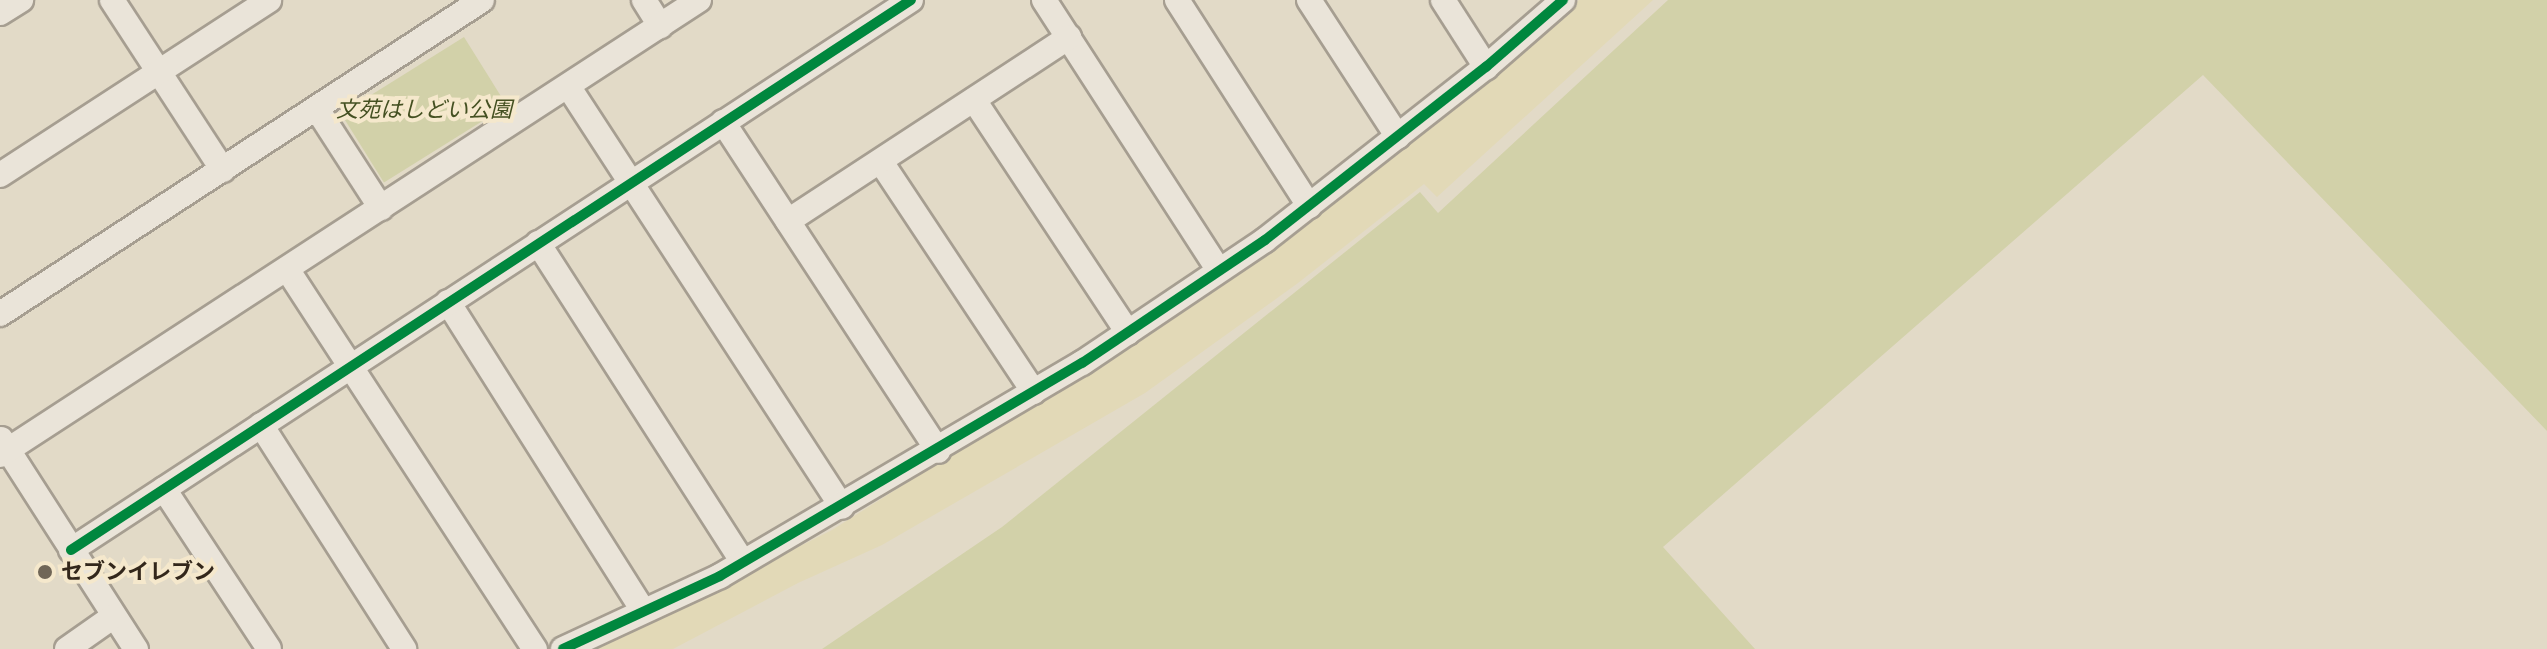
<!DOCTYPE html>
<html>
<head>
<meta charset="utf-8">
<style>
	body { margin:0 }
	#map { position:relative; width:2547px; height:649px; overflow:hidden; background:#e2dac7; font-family:"Libre Baskerville","Noto Sans JP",serif }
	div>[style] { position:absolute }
	.farmland>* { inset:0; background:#e2d9b7 }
	.green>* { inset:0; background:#d2d1a9; transform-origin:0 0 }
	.roads { filter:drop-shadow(2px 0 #a69e91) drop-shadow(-2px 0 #a69e91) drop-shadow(0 2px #a69e91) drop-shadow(0 -2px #a69e91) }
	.minor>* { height:24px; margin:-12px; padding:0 12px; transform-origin:12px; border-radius:12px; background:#eae4d9 }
	.cycleway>* { height:10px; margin:-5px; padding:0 5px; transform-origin:5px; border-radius:5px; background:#00873e }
	.dots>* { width:22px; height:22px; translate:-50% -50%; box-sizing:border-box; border:4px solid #f5e8cc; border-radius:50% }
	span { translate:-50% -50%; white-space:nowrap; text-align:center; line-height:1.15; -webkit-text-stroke:8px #f5e8cc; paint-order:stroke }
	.park-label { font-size:22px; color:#445021; font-style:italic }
	.poi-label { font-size:22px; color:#33271b; font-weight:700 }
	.left { translate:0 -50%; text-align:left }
</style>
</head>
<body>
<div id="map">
	<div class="farmland">
		<i style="clip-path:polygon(1579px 0,1653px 0,1437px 197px,1424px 184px,1298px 283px,1145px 393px,882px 545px,798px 583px,673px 649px,595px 649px,832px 530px,1193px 302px,1458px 105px)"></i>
	</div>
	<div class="green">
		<i style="clip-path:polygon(1668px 0,2547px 0,2547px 431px,2203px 75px,1663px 547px,1755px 649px,822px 649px,1002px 527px,1420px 192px,1438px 213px)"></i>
		<i style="left:464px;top:37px;width:81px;height:145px;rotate:58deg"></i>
	</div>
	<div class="roads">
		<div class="minor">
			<i style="left:112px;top:0;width:203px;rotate:56.9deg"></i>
			<i style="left:644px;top:0;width:31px;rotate:58deg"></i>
			<i style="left:1044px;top:0;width:320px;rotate:57.1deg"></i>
			<i style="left:1177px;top:0;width:245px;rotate:57.3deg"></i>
			<i style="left:1309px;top:0;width:163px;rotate:57deg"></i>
			<i style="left:1443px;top:0;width:80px;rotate:57.3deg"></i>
			<i style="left:0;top:13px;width:25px;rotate:-32deg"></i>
			<i style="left:568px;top:86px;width:502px;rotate:56.94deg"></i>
			<i style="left:974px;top:100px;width:279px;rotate:56.5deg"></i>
			<i style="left:317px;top:109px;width:118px;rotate:57.1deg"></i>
			<i style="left:723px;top:122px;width:393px;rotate:56.8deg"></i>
			<i style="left:881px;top:162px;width:276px;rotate:56.4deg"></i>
			<i style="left:0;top:175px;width:321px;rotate:-33deg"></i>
			<i style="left:788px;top:221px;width:336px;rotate:-33.2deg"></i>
			<i style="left:538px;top:243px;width:379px;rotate:57.3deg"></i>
			<i style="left:287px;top:269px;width:454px;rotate:56.9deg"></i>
			<i style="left:448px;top:302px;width:365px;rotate:57.7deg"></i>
			<i style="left:0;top:314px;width:575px;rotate:-33.08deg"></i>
			<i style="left:261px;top:425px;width:266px;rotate:57.4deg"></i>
			<i style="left:1px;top:439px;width:250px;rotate:57.3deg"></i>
			<i style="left:0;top:455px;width:834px;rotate:-33.06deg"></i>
			<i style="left:164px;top:489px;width:191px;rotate:56.7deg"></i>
			<i style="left:71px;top:550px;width:1004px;rotate:-33.22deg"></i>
			<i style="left:67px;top:649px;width:57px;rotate:-35.1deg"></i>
			<i style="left:563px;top:649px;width:173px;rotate:-24.9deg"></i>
			<i style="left:720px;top:576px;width:420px;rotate:-30.5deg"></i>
			<i style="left:1082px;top:363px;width:220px;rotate:-33.9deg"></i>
			<i style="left:1265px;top:240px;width:281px;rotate:-38.1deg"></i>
			<i style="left:1486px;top:67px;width:102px;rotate:-41deg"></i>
		</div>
	</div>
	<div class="cycleway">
		<i style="left:71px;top:550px;width:1004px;rotate:-33.22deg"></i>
		<i style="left:563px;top:649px;width:173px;rotate:-24.9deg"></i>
		<i style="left:720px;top:576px;width:420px;rotate:-30.5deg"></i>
		<i style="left:1082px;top:363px;width:220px;rotate:-33.9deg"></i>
		<i style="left:1265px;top:240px;width:281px;rotate:-38.1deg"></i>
		<i style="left:1486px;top:67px;width:102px;rotate:-41deg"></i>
	</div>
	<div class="dots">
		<i style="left:45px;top:572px;background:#706657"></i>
	</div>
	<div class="park-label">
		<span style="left:424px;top:110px">文苑はしどい公園</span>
	</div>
	<div class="poi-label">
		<span class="left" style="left:61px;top:572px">セブンイレブン</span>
	</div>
</div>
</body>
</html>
